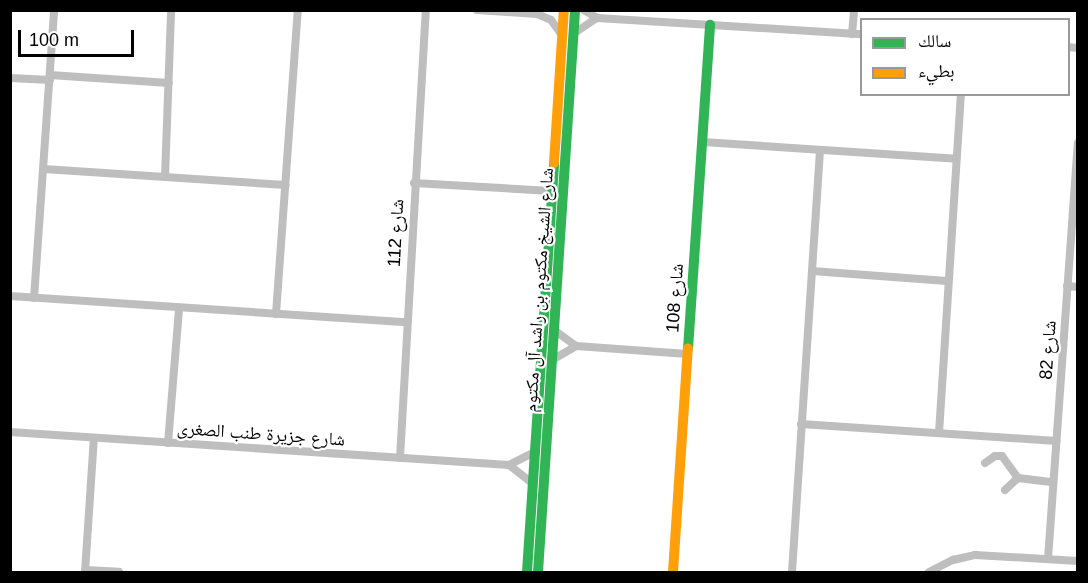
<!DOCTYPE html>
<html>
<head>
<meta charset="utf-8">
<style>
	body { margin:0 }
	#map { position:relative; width:1088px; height:583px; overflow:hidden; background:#fff; font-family:Helvetica,"Noto Naskh Arabic",sans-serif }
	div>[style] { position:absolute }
	.street>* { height:8px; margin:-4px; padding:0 4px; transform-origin:4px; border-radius:4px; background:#bebebe }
	.fast>* { height:10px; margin:-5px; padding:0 5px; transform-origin:5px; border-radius:5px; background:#30b455 }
	.slow>* { height:10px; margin:-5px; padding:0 5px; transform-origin:5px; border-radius:5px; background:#ff9f0a }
	span { translate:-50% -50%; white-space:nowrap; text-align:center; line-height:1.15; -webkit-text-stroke:4.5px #fff; paint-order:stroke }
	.street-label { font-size:18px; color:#000 }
	.frame { position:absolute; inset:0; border:12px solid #000; pointer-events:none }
	.legend { position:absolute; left:860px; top:18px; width:210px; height:78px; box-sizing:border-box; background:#fff; border:2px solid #999; margin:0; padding:8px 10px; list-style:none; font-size:18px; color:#000 }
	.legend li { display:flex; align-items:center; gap:12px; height:30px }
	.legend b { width:30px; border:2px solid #999 }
	.scale { position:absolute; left:18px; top:30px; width:116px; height:27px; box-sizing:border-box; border:3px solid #000; border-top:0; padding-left:8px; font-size:18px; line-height:21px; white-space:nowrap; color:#000; -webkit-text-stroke:4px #fff; paint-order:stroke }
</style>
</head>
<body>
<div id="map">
	<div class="street">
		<i style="left:477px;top:10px;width:60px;rotate:3.8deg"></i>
		<i style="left:537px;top:14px;width:15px;rotate:23deg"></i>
		<i style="left:551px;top:20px;width:19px;rotate:54deg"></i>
		<i style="left:584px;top:10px;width:15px;rotate:32deg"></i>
		<i style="left:573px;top:34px;width:29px;rotate:-34deg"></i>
		<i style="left:597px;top:18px;width:265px;rotate:3.5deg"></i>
		<i style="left:852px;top:34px;width:24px;rotate:-85deg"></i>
		<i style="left:1068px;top:47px;width:10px;rotate:6deg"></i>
		<i style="left:50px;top:75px;width:119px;rotate:3.8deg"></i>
		<i style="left:10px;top:78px;width:40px;rotate:2.9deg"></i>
		<i style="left:703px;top:142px;width:254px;rotate:3.8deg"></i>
		<i style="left:44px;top:169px;width:242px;rotate:3.8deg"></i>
		<i style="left:165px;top:177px;width:167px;rotate:-87.9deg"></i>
		<i style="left:414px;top:183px;width:137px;rotate:3.3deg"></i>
		<i style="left:812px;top:271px;width:135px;rotate:4.2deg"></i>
		<i style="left:1067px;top:286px;width:11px;rotate:5deg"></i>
		<i style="left:10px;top:296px;width:397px;rotate:3.8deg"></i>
		<i style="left:34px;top:298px;width:289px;rotate:-86deg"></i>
		<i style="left:276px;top:314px;width:305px;rotate:-85.9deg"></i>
		<i style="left:554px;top:330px;width:27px;rotate:36deg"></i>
		<i style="left:576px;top:346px;width:112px;rotate:4.1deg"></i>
		<i style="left:552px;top:360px;width:28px;rotate:-30deg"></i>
		<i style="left:801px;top:424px;width:256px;rotate:3.8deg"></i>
		<i style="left:10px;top:432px;width:500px;rotate:3.78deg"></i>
		<i style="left:509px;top:465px;width:29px;rotate:-27deg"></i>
		<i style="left:939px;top:433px;width:340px;rotate:-86.3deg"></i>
		<i style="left:168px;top:443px;width:135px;rotate:-85.3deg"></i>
		<i style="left:400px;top:458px;width:449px;rotate:-86.7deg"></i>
		<i style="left:985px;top:463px;width:12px;rotate:-35deg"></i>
		<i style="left:995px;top:456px;width:7px"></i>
		<i style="left:1002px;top:456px;width:27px;rotate:54deg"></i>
		<i style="left:509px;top:465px;width:29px;rotate:38deg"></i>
		<i style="left:1005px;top:490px;width:18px;rotate:-43deg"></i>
		<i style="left:1018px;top:478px;width:35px;rotate:7deg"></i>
		<i style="left:1048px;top:559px;width:417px;rotate:-85.9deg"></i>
		<i style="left:85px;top:570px;width:34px;rotate:3deg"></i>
		<i style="left:85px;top:572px;width:134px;rotate:-86.2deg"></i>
		<i style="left:792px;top:572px;width:423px;rotate:-86.2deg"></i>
		<i style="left:929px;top:572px;width:27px;rotate:-27deg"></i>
		<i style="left:953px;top:560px;width:23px;rotate:-13deg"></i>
		<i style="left:975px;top:555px;width:103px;rotate:3.3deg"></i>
	</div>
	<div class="fast">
		<i style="left:688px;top:349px;width:325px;rotate:-86.1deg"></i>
		<i style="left:527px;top:572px;width:410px;rotate:-86.2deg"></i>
		<i style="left:538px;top:572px;width:563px;rotate:-86.23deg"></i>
	</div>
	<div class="slow">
		<i style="left:554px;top:163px;width:153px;rotate:-86.3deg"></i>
		<i style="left:673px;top:572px;width:224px;rotate:-86.2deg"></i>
	</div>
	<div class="street-label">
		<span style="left:396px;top:233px;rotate:-87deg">شارع 112</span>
		<span style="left:539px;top:290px;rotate:-86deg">شارع الشيخ مكتوم بن راشد آل مكتوم</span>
		<span style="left:675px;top:298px;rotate:-86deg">شارع 108</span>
		<span style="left:1048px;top:350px;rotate:-86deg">شارع 82</span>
		<span style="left:261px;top:434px;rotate:4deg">شارع جزيرة طنب الصغرى</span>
	</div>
	<div class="frame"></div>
	<ul class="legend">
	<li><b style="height:8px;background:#30b455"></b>سالك</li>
	<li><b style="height:8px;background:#ff9f0a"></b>بطيء</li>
	</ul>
	<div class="scale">100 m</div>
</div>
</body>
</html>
